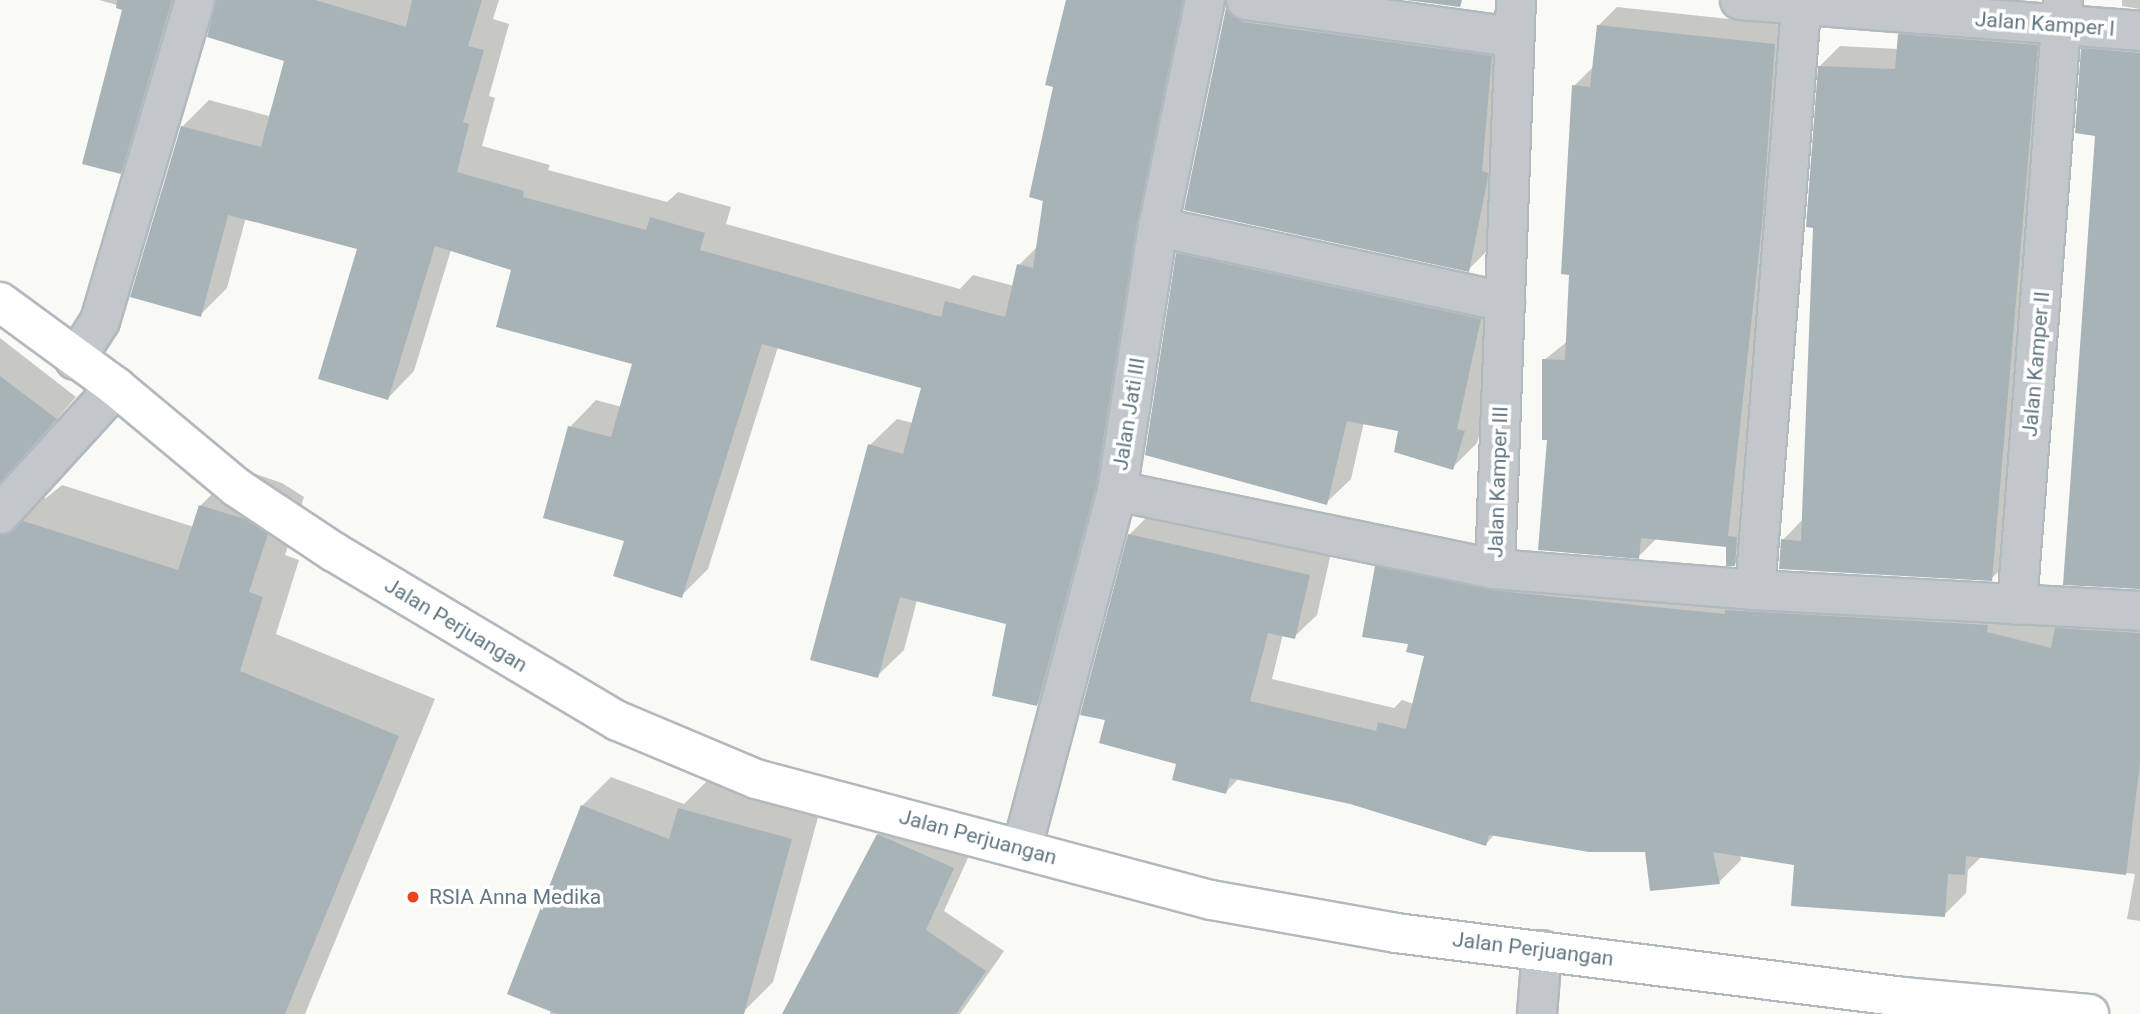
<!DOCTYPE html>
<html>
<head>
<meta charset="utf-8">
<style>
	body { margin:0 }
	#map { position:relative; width:2140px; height:1014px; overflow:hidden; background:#f9f9f6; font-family:Roboto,sans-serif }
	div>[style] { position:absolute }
	.shadow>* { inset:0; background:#0003 }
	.building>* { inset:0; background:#a8b3b8 }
	.roads { filter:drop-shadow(2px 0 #b2b9bd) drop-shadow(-2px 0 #b2b9bd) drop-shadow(0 2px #b2b9bd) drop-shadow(0 -2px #b2b9bd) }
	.minor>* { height:38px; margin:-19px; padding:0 19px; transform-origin:19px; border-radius:19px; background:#c1c7ca }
	.major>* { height:38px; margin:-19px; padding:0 19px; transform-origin:19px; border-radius:19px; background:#fff }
	.dots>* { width:19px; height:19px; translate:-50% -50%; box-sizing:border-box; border:4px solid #fff; border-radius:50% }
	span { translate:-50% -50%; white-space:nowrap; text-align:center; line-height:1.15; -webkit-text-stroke:7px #fff; paint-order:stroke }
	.street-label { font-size:21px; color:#627783 }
	.poi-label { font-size:21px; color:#627783 }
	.left { translate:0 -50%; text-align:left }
</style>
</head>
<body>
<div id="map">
	<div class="shadow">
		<i style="clip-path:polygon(99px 0,190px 0,147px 145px,120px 172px,124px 7px)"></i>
		<i style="clip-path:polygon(217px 0,499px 0,493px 19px,509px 24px,489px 96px,495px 98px,482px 146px,550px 165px,548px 170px,667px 202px,678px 192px,731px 207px,726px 224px,960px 289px,973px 275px,1014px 286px,1019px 265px,1038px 246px,1055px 85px,1069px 0,1202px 0,1063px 677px,1037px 704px,1008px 623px,917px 600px,904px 650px,877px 676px,870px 445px,897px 419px,913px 423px,923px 386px,778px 347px,708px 569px,681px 596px,626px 539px,570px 427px,596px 400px,622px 407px,634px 363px,513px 268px,451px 250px,414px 371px,388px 398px,359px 248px,246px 217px,227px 288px,200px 315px,182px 127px,209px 100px,269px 116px,286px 60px)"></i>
		<i style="clip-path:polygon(1243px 0,1512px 36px,1489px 249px,1468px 270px,1225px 18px)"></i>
		<i style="clip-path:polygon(2122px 0,2140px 0,2140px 9px,2122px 6px)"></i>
		<i style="clip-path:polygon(1617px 7px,1793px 26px,1753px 546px,1734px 565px,1728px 545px,1657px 538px,1638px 557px,1544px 360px,1568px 341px,1574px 86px,1593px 67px,1598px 26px)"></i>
		<i style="clip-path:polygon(1920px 15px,2057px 25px,2011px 559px,1991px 579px,1783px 540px,1803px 519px,1820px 66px,1840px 46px,1898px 49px,1899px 35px)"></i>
		<i style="clip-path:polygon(2108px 24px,2140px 27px,2140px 580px,2097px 135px,2083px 49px)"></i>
		<i style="clip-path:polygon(1202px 229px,1505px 295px,1481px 404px,1488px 406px,1477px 443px,1452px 468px,1400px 430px,1364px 422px,1351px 479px,1326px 503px,1178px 254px)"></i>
		<i style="clip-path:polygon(0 338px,76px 397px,0 485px)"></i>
		<i style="clip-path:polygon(238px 468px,282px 483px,304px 497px,285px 555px,299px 560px,276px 634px,435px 699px,305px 1014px,0 1014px,0 531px,33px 498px,46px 498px,62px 485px,194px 527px,201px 505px)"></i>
		<i style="clip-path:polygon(1152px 512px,1331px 553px,1317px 615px,1294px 637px,1283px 634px,1272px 679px,1394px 708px,1402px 700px,1414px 704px,1427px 654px,1410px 643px,1376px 567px,1399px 545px,2140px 610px,2140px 921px,2127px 919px,2135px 874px,1982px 856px,1968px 870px,1966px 893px,1944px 915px,1795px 863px,1740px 854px,1741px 860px,1719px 882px,1647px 850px,1495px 834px,1486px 844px,1350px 803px,1239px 778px,1226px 792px,1178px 763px,1130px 534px)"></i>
		<i style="clip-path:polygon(611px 777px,684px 804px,708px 780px,820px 810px,773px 982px,744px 1011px,550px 1014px,582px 806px)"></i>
		<i style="clip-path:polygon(898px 816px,972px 849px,944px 911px,1004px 951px,960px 1014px,784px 1014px,878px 835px)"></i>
	</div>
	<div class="building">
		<i style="clip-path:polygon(117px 0,172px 0,121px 174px,82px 164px,122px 10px,116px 8px)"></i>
		<i style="clip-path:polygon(216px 0,315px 0,406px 27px,412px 0,482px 0,468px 46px,484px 50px,463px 122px,469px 124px,457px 172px,524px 191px,523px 197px,646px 230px,650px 217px,705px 233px,700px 250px,941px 317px,945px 301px,1005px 317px,1017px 264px,1033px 268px,1043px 201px,1029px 197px,1053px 87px,1045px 85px,1066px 0,1183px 0,1137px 223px,1096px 486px,1037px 706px,992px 696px,1006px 624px,900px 597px,878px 678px,810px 660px,868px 444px,903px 454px,921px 388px,762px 344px,682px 598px,613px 576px,624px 541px,543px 518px,568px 426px,611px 437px,632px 364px,496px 327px,511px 270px,435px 246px,388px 400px,318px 379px,357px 249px,228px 215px,201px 317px,130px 297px,181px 126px,261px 147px,284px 61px,207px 37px)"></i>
		<i style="clip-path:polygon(1406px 0,1462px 0,1460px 7px)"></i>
		<i style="clip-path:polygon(1226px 8px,1243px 22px,1492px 56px,1482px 171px,1488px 173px,1487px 182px,1469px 272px,1184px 210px)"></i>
		<i style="clip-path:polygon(1597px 25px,1775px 44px,1762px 224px,1728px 536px,1737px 537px,1735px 566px,1726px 566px,1726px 547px,1641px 538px,1639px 559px,1538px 550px,1547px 440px,1542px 440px,1542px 359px,1565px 360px,1569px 275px,1561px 274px,1572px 85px,1590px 87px)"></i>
		<i style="clip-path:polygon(1898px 34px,2038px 45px,1992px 581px,1779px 569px,1781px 539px,1801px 541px,1813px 228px,1806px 227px,1818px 66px,1895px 69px)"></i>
		<i style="clip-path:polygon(2081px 48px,2140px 53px,2140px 589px,2063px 585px,2095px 136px,2075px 133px)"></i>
		<i style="clip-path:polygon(1176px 253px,1481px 319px,1457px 429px,1465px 431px,1453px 470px,1394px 452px,1398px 431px,1347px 421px,1327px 505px,1145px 455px)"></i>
		<i style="clip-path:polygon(0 376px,57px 419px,0 482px)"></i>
		<i style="clip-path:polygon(199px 505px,245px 519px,268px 534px,249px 592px,263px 597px,240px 671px,399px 736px,285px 1014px,0 1014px,0 535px,23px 521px,178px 570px)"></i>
		<i style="clip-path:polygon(1128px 534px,1310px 575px,1295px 639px,1268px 633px,1250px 701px,1376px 731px,1378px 722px,1406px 729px,1424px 656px,1406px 652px,1408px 644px,1362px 637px,1375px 566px,1491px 590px,1635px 605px,1725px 614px,1725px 610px,1988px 625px,1987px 632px,2051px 648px,2055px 628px,2140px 633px,2140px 764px,2126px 875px,1966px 856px,1965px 875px,1948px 874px,1945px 917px,1791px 906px,1794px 865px,1713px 852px,1720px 884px,1650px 891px,1645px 852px,1589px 852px,1489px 835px,1486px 846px,1350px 804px,1230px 778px,1226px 794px,1172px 780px,1176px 764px,1099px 743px,1105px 720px,1080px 715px)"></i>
		<i style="clip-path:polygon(581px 805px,669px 839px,678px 808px,792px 839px,744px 1014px,557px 1014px,507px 994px)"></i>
		<i style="clip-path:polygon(877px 834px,954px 868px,926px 930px,986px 971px,956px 1014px,782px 1014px)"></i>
	</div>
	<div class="roads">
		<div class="minor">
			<i style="left:1205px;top:0;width:232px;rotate:101.7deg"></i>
			<i style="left:1158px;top:227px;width:267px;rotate:98.8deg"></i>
			<i style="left:1117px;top:491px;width:386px;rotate:11.7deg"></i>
			<i style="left:1495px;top:569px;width:261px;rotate:4.6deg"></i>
			<i style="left:1755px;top:590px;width:386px;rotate:3.1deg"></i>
			<i style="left:1246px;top:0;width:271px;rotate:7.9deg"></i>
			<i style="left:1740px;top:0;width:401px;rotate:4.4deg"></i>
			<i style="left:1158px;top:227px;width:355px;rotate:12.2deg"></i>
			<i style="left:75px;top:360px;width:46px;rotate:-57.3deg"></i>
			<i style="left:100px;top:321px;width:335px;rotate:-73.5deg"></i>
			<i style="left:0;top:514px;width:172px;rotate:-47.6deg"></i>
			<i style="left:1495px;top:569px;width:569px;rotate:-87.89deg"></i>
			<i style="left:1755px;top:590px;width:584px;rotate:-85.48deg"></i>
			<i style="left:2017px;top:605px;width:607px;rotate:-85.65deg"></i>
			<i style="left:1022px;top:848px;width:369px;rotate:-75.1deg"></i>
			<i style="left:1537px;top:1014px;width:64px;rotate:-85.5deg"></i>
		</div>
		<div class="major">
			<i style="left:0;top:302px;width:144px;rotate:36.2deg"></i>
			<i style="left:116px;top:387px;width:156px;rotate:39.8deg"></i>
			<i style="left:236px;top:487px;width:118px;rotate:33.6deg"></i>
			<i style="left:334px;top:552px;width:330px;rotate:30.8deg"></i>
			<i style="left:618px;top:721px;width:150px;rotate:22.8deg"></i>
			<i style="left:756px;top:779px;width:471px;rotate:14.9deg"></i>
			<i style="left:1211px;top:900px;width:188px;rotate:10.1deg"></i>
			<i style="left:1396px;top:933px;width:511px;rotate:7.19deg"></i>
			<i style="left:1903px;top:997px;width:187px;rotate:5.2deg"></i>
		</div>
	</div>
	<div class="dots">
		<i style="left:413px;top:897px;background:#ef4320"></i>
	</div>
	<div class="street-label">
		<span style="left:2045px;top:24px;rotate:4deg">Jalan Kamper I</span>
		<span style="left:2036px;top:364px;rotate:-85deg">Jalan Kamper II</span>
		<span style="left:1129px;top:414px;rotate:-81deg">Jalan Jati III</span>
		<span style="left:1498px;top:482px;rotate:-88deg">Jalan Kamper III</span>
		<span style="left:456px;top:625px;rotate:31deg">Jalan Perjuangan</span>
		<span style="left:978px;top:837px;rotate:15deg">Jalan Perjuangan</span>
		<span style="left:1533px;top:949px;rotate:7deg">Jalan Perjuangan</span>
	</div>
	<div class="poi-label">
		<span class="left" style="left:429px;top:897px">RSIA Anna Medika</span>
	</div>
</div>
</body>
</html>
